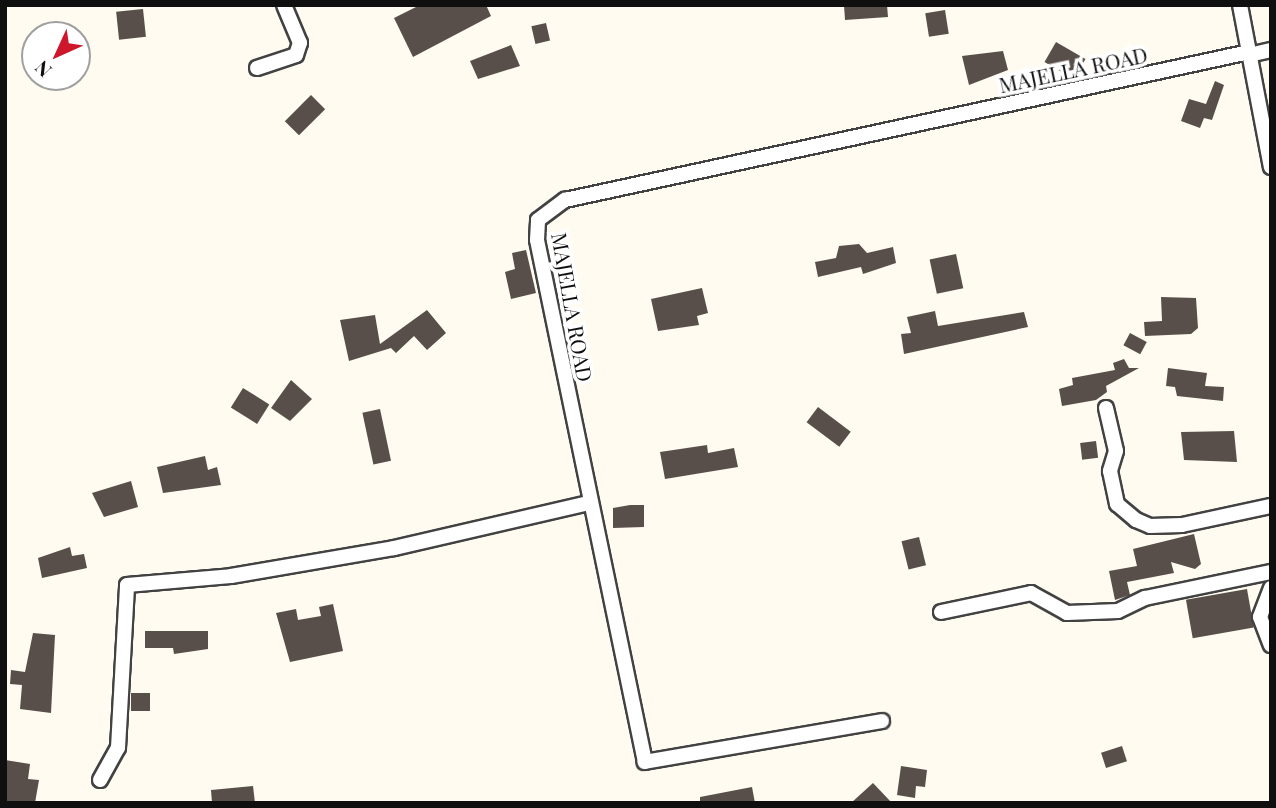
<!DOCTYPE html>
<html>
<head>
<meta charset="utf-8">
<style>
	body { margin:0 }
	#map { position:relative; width:1276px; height:808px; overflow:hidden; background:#fffbf1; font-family:"Playfair Display",serif }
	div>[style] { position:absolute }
	.building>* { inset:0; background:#594f4a; transform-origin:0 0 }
	.roads { filter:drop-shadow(2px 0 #424242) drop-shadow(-2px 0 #424242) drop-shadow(0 2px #424242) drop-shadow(0 -2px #424242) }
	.minor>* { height:14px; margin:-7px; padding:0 7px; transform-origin:7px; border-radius:7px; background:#fff }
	span { translate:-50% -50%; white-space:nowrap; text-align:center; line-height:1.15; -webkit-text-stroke:7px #fff; paint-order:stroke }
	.street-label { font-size:21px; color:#0f0f0f }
	.frame { position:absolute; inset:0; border:7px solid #0f0f0f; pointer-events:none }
	.north { position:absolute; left:21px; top:21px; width:70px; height:70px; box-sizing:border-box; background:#fff; border:2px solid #9f9f9f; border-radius:50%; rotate:225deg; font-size:19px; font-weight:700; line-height:28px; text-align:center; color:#0f0f0f }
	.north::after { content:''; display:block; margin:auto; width:24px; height:32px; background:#cf172c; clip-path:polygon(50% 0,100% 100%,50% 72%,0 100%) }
</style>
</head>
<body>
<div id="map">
	<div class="building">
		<i style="clip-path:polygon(420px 5px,486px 5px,491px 16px,413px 57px,394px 18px)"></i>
		<i style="clip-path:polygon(844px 5px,887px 5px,888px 17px,845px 20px)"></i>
		<i style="left:143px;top:9px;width:28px;height:27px;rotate:84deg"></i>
		<i style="left:945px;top:10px;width:24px;height:20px;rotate:81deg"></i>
		<i style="left:546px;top:23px;width:18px;height:15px;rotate:77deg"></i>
		<i style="left:1056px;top:42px;width:34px;height:23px;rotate:30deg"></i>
		<i style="clip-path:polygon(511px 45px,520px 66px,478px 79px,470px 61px)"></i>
		<i style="clip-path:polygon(1003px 51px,1008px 70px,969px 85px,962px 56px)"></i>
		<i style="clip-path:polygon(1215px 81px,1224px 85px,1212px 120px,1204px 118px,1200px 128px,1181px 121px,1189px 99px,1206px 104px)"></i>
		<i style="left:311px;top:95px;width:20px;height:37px;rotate:45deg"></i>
		<i style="clip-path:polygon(859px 244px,867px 253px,893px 247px,896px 263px,863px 274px,861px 267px,818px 277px,815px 262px,836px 258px,839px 246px)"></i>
		<i style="clip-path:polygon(526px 250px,536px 293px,511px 299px,505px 272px,515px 269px,512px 253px)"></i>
		<i style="left:956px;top:254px;width:35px;height:27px;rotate:78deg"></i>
		<i style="clip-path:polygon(702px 288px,708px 313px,697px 316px,699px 325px,658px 331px,651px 299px)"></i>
		<i style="clip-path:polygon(1161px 297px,1196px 298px,1198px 328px,1191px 334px,1145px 336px,1144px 322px,1162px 321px)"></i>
		<i style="clip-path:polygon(427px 310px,446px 333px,427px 350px,414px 336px,396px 353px,391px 348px,349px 361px,340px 320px,375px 315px,380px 344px)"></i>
		<i style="clip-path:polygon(935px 311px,938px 326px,1024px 312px,1028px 327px,904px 354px,901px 334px,911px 333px,907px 317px)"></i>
		<i style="left:1130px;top:333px;width:19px;height:14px;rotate:28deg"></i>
		<i style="clip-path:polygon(1124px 359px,1129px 368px,1139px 368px,1106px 386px,1107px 392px,1096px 400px,1062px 406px,1059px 389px,1073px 385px,1072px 378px,1115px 370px,1113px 363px)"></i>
		<i style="clip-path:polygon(1168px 368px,1207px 373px,1205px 386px,1224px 387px,1223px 401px,1177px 396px,1175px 387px,1166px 386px)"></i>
		<i style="clip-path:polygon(291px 380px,312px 399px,290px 421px,271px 408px)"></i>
		<i style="left:243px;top:388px;width:31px;height:23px;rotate:32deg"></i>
		<i style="left:818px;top:407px;width:41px;height:19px;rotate:37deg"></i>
		<i style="left:380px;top:409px;width:53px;height:18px;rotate:78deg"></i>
		<i style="clip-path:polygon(1234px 431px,1237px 462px,1184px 460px,1181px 432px)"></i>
		<i style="left:1096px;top:441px;width:17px;height:16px;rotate:83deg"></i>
		<i style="clip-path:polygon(707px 445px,708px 453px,734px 448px,738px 467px,665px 479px,660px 452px)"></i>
		<i style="clip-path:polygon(205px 456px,208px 470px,217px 467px,221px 485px,163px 493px,157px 467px)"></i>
		<i style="clip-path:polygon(131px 481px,138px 507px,104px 517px,92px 493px)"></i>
		<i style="clip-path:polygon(630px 505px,644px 505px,644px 527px,613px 528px,613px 508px)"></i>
		<i style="clip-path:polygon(1194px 534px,1201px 564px,1195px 569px,1171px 562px,1174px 573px,1127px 582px,1130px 595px,1115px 600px,1109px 571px,1137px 566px,1133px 549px)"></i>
		<i style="left:919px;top:537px;width:29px;height:18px;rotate:76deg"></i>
		<i style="clip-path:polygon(70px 547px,72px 556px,84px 554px,87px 568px,42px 578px,38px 558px)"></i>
		<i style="left:1247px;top:589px;width:39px;height:62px;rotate:80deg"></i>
		<i style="clip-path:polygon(333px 604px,343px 651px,290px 662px,276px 613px,296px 609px,298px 620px,321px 616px,319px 607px)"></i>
		<i style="clip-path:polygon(145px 631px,208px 631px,208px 649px,174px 654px,173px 648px,145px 648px)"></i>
		<i style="clip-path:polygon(33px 633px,55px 635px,51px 713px,20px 709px,22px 685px,10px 684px,11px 670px,25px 672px)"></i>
		<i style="left:131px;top:693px;width:19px;height:18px"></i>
		<i style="left:1122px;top:746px;width:16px;height:22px;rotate:72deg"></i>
		<i style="clip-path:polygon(5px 760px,30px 764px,28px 779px,39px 780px,35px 803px,5px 803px)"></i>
		<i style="clip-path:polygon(901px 766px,927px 770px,925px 787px,916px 786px,915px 798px,897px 795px)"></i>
		<i style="clip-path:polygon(873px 783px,892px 803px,851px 803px)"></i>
		<i style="clip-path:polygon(253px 786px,255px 803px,212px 803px,211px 790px)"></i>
		<i style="clip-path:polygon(752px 787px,755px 803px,700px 803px,700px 797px)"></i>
	</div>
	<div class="roads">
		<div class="minor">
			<i style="left:1240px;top:5px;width:165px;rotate:79.2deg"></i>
			<i style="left:1249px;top:55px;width:23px;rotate:-13deg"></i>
			<i style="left:257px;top:68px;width:41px;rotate:-18.4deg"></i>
			<i style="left:296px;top:55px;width:13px;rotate:-72deg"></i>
			<i style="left:300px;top:43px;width:41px;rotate:-112.8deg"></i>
			<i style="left:1106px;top:408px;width:44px;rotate:76.9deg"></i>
			<i style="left:1116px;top:451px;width:21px;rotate:107deg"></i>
			<i style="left:1110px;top:471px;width:34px;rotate:78deg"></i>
			<i style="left:1117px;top:504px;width:25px;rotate:40deg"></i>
			<i style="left:1136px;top:520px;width:15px;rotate:23deg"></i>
			<i style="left:1150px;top:526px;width:32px;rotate:-2deg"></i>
			<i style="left:1182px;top:525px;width:91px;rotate:-12.1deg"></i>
			<i style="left:1271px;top:588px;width:31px;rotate:111deg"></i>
			<i style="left:1260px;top:617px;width:30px;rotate:69deg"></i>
			<i style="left:941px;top:612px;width:92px;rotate:-11.9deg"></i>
			<i style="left:1031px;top:593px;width:41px;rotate:29.1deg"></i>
			<i style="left:1067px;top:613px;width:51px;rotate:-2.2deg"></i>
			<i style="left:1118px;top:611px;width:30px;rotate:-26deg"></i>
			<i style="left:1145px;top:598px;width:129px;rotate:-11.7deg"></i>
			<i style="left:882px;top:721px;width:241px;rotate:170.2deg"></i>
			<i style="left:645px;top:762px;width:533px;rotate:-101.69deg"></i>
			<i style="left:537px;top:240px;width:20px;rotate:-87deg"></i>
			<i style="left:538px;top:220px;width:34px;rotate:-37deg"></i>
			<i style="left:565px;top:200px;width:700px;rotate:-12.21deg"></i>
			<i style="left:100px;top:780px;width:37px;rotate:-61deg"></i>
			<i style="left:118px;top:748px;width:163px;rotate:-86.8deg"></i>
			<i style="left:127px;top:585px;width:104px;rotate:-4.9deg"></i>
			<i style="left:231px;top:576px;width:165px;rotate:-9.7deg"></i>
			<i style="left:394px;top:548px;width:200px;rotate:-13deg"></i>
		</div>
	</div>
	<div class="street-label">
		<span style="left:1073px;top:69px;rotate:-12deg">MAJELLA ROAD</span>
		<span style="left:573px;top:307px;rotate:80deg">MAJELLA ROAD</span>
	</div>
	<div class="frame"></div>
	<div class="north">N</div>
</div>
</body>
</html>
